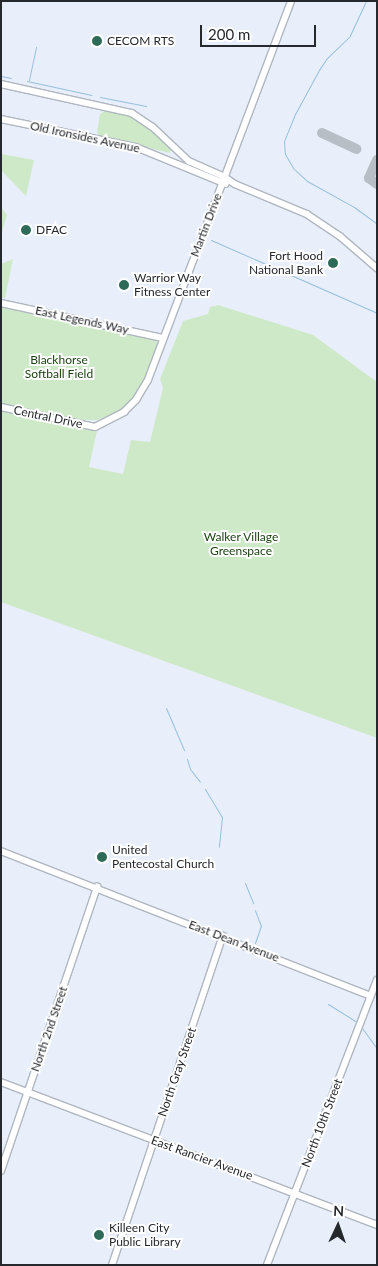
<!DOCTYPE html>
<html>
<head>
<meta charset="utf-8">
<style>
	body { margin:0 }
	#map { position:relative; width:378px; height:1266px; overflow:hidden; background:#e9effa; font-family:Lato,sans-serif }
	div>[style] { position:absolute }
	.green>* { inset:0; background:#cee9c8 }
	.stream>* { height:1px; margin:-0.5px; padding:0 0.5px; transform-origin:0.5px; border-radius:0.5px; background:#95c0db }
	.taxiway>* { height:10px; margin:-5px; padding:0 5px; transform-origin:5px; border-radius:5px; background:#b8bec6 }
	.roads { filter:drop-shadow(1px 0 #afb6c0) drop-shadow(-1px 0 #afb6c0) drop-shadow(0 1px #afb6c0) drop-shadow(0 -1px #afb6c0) }
	.secondary>* { height:5.5px; margin:-2.75px; padding:0 2.75px; transform-origin:2.75px; border-radius:2.75px; background:#fff }
	.dots>* { width:14px; height:14px; translate:-50% -50%; box-sizing:border-box; border:2px solid #fff; border-radius:50% }
	span { translate:-50% -50%; white-space:nowrap; text-align:center; line-height:1.15; -webkit-text-stroke:4px #fff; paint-order:stroke }
	.poi-label { font-size:12px; color:#25282c }
	.left { translate:0 -50%; text-align:left }
	.right { translate:-100% -50%; text-align:right }
	.street-label { font-size:12px; color:#25282c }
	.park-label { font-size:12px; color:#1c4412 }
	.frame { position:absolute; inset:0; border:2px solid #25282c; pointer-events:none }
	.north { position:absolute; left:313px; top:1201px; width:50px; height:50px; -webkit-text-stroke:4px #fff; paint-order:stroke; rotate:3deg; font-size:14px; font-weight:700; line-height:20px; text-align:center; color:#25282c }
	.north::after { content:''; display:block; margin:auto; width:18px; height:22px; background:#25282c; clip-path:polygon(50% 0,100% 100%,50% 72%,0 100%) }
	.scale { position:absolute; left:200px; top:25px; width:116px; height:22px; box-sizing:border-box; border:2px solid #25282c; border-top:0; padding-left:6px; font-size:15px; line-height:18px; white-space:nowrap; color:#25282c; -webkit-text-stroke:4px #fff; paint-order:stroke }
</style>
</head>
<body>
<div id="map">
	<div class="green">
		<i style="clip-path:polygon(106px 110px,123px 114px,137px 119px,149px 127px,171px 149px,170px 153px,99px 136px,97px 132px,100px 114px)"></i>
		<i style="clip-path:polygon(1px 154px,34px 160px,26px 196px,1px 170px)"></i>
		<i style="clip-path:polygon(1px 207px,7px 215px,1px 235px)"></i>
		<i style="clip-path:polygon(13px 259px,5px 298px,1px 298px,1px 264px)"></i>
		<i style="clip-path:polygon(218px 305px,313px 335px,377px 382px,377px 738px,1px 602px,1px 411px,97px 431px,89px 467px,123px 474px,131px 440px,150px 442px,163px 388px,160px 379px,183px 321px,208px 314px,210px 307px)"></i>
		<i style="clip-path:polygon(4px 306px,155px 339px,158px 344px,138px 393px,120px 411px,97px 420px,76px 420px,1px 404px,1px 307px)"></i>
	</div>
	<div class="stream">
		<i style="left:366px;top:1px;width:38px;rotate:115deg"></i>
		<i style="left:350px;top:36px;width:32px;rotate:136deg"></i>
		<i style="left:327px;top:58px;width:14px;rotate:124deg"></i>
		<i style="left:319px;top:70px;width:50px;rotate:118.6deg"></i>
		<i style="left:295px;top:114px;width:29px;rotate:112deg"></i>
		<i style="left:284px;top:141px;width:13px;rotate:86deg"></i>
		<i style="left:285px;top:154px;width:16px;rotate:60deg"></i>
		<i style="left:293px;top:168px;width:19px;rotate:43deg"></i>
		<i style="left:307px;top:181px;width:54px;rotate:29deg"></i>
		<i style="left:354px;top:207px;width:29px;rotate:36deg"></i>
		<i style="left:1px;top:76px;width:10px;rotate:11deg"></i>
		<i style="left:29px;top:80px;width:34px;rotate:-78deg"></i>
		<i style="left:27px;top:81px;width:66px;rotate:12.2deg"></i>
		<i style="left:100px;top:97px;width:47px;rotate:11.1deg"></i>
		<i style="left:211px;top:240px;width:181px;rotate:23.7deg"></i>
		<i style="left:166px;top:708px;width:46px;rotate:66.8deg"></i>
		<i style="left:187px;top:759px;width:10px;rotate:73deg"></i>
		<i style="left:190px;top:769px;width:16px;rotate:52deg"></i>
		<i style="left:205px;top:789px;width:33px;rotate:59deg"></i>
		<i style="left:222px;top:817px;width:30px;rotate:96deg"></i>
		<i style="left:245px;top:883px;width:22px;rotate:68deg"></i>
		<i style="left:255px;top:943px;width:18px;rotate:-71deg"></i>
		<i style="left:261px;top:926px;width:17px;rotate:-111deg"></i>
		<i style="left:328px;top:1004px;width:32px;rotate:32deg"></i>
		<i style="left:362px;top:1028px;width:26px;rotate:54deg"></i>
	</div>
	<div class="taxiway">
		<i style="left:322px;top:133px;width:38px;rotate:25deg"></i>
		<i style="left:377px;top:160px;width:20px;rotate:114deg"></i>
		<i style="left:369px;top:178px;width:10px;rotate:37deg"></i>
	</div>
	<div class="roads">
		<div class="secondary">
			<i style="left:1px;top:84px;width:134px;rotate:12.5deg"></i>
			<i style="left:132px;top:113px;width:25px;rotate:34deg"></i>
			<i style="left:153px;top:127px;width:50px;rotate:43.4deg"></i>
			<i style="left:189px;top:161px;width:39px;rotate:24deg"></i>
			<i style="left:225px;top:177px;width:12px;rotate:35deg"></i>
			<i style="left:235px;top:184px;width:78px;rotate:22.6deg"></i>
			<i style="left:307px;top:214px;width:40px;rotate:34deg"></i>
			<i style="left:340px;top:236px;width:49px;rotate:40.9deg"></i>
			<i style="left:1px;top:119px;width:138px;rotate:11.7deg"></i>
			<i style="left:136px;top:147px;width:97px;rotate:22.3deg"></i>
			<i style="left:1px;top:303px;width:166px;rotate:12.2deg"></i>
			<i style="left:1px;top:407px;width:96px;rotate:12deg"></i>
			<i style="left:95px;top:427px;width:33px;rotate:-27deg"></i>
			<i style="left:124px;top:412px;width:17px;rotate:-45deg"></i>
			<i style="left:136px;top:400px;width:23px;rotate:-59deg"></i>
			<i style="left:148px;top:380px;width:405px;rotate:-69.3deg"></i>
			<i style="left:1px;top:851px;width:397px;rotate:21.4deg"></i>
			<i style="left:1px;top:1082px;width:402px;rotate:20.8deg"></i>
			<i style="left:1px;top:1171px;width:300px;rotate:-71.3deg"></i>
			<i style="left:112px;top:1265px;width:347px;rotate:-71.4deg"></i>
			<i style="left:267px;top:1265px;width:305px;rotate:-68.9deg"></i>
		</div>
	</div>
	<div class="dots">
		<i style="left:97px;top:41px;background:#2d6b58"></i>
		<i style="left:26px;top:230px;background:#2d6b58"></i>
		<i style="left:333px;top:263px;background:#2d6b58"></i>
		<i style="left:124px;top:285px;background:#2d6b58"></i>
		<i style="left:102px;top:857px;background:#2d6b58"></i>
		<i style="left:99px;top:1235px;background:#2d6b58"></i>
	</div>
	<div class="poi-label">
		<span class="left" style="left:107px;top:41px">CECOM RTS</span>
		<span class="left" style="left:36px;top:230px">DFAC</span>
		<span class="right" style="left:323px;top:263px">Fort Hood<br>National Bank</span>
		<span class="left" style="left:134px;top:285px">Warrior Way<br>Fitness Center</span>
		<span class="left" style="left:112px;top:857px">United<br>Pentecostal Church</span>
		<span class="left" style="left:109px;top:1235px">Killeen City<br>Public Library</span>
	</div>
	<div class="street-label">
		<span style="left:85px;top:137px;rotate:12deg">Old Ironsides Avenue</span>
		<span style="left:206px;top:225px;rotate:-69deg">Martin Drive</span>
		<span style="left:82px;top:320px;rotate:12deg">East Legends Way</span>
		<span style="left:48px;top:417px;rotate:12deg">Central Drive</span>
		<span style="left:234px;top:941px;rotate:21deg">East Dean Avenue</span>
		<span style="left:49px;top:1029px;rotate:-71deg">North 2nd Street</span>
		<span style="left:177px;top:1072px;rotate:-71deg">North Gray Street</span>
		<span style="left:322px;top:1123px;rotate:-69deg">North 10th Street</span>
		<span style="left:202px;top:1158px;rotate:20deg">East Rancier Avenue</span>
	</div>
	<div class="park-label">
		<span style="left:59px;top:367px">Blackhorse<br>Softball Field</span>
		<span style="left:241px;top:544px">Walker Village<br>Greenspace</span>
	</div>
	<div class="frame"></div>
	<div class="north">N</div>
	<div class="scale">200 m</div>
</div>
</body>
</html>
